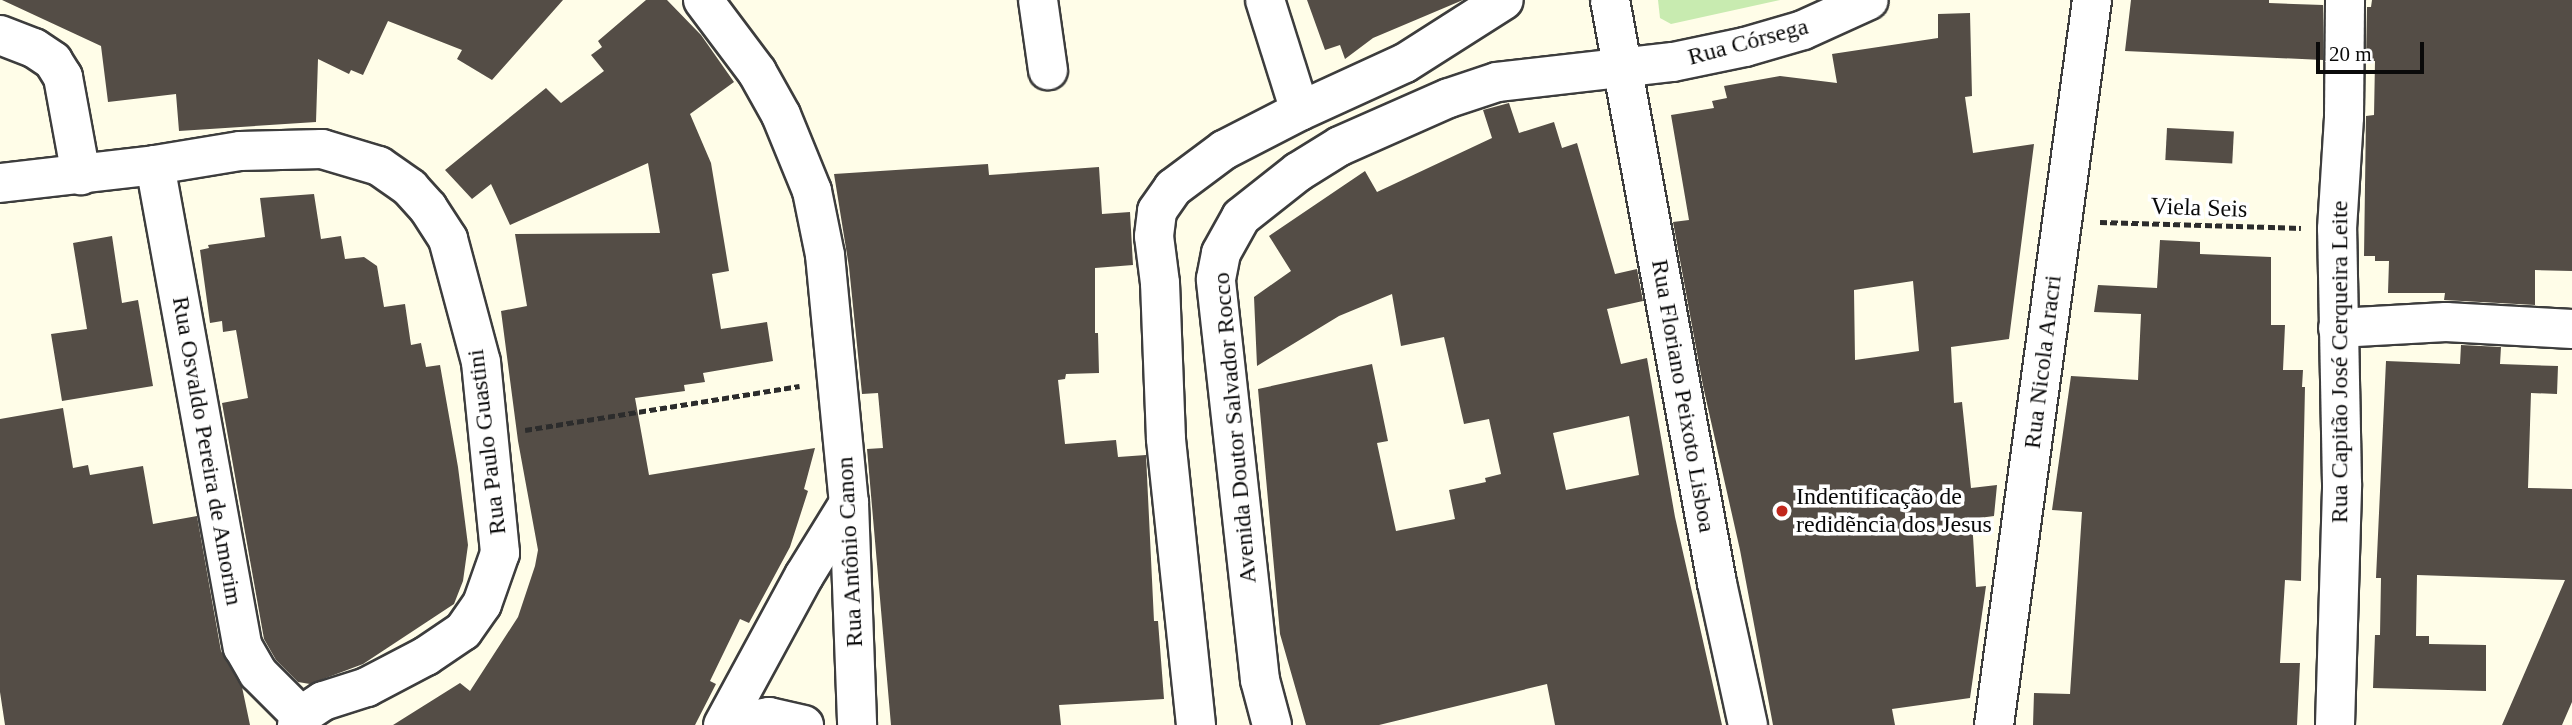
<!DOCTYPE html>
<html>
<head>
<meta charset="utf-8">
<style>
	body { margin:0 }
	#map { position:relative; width:2572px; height:725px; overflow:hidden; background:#fffde8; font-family:Georgia,serif }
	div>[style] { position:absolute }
	.green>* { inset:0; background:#c8ebb0 }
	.building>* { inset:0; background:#544d46; transform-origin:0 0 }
	.path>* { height:4.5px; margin-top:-2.25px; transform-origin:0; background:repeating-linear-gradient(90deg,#2c2c2c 0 7px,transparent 0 10.5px) }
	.roads { filter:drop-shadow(2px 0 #3d3d3d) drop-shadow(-2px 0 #3d3d3d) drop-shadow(0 2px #3d3d3d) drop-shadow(0 -2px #3d3d3d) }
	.street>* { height:38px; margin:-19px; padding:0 19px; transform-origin:19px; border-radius:19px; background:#fff }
	.dots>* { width:19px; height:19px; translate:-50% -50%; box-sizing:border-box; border:4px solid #fff; border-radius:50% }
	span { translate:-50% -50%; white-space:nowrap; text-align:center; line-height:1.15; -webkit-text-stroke:7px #fff; paint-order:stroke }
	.street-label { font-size:24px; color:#0a0a0a }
	.poi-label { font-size:24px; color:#0a0a0a }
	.left { translate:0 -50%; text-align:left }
	.scale { position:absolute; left:2316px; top:42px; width:108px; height:32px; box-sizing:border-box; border:4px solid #0a0a0a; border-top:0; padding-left:9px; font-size:21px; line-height:24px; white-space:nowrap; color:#0a0a0a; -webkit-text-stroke:5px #fff; paint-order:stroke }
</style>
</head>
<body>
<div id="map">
	<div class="green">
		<i style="clip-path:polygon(1658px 0,1780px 0,1671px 24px,1660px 18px)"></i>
	</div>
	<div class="building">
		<i style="clip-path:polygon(2px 0,563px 0,492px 80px,457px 59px,462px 50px,388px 21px,363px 75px,351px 70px,349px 74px,318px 59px,316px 122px,179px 131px,176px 94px,108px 102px,101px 46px)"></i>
		<i style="clip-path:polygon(646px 0,667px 0,701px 35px,734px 82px,690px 114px,711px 163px,729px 271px,712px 274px,721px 329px,767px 322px,773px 361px,703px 373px,705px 382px,684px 385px,685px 391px,635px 398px,649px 475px,815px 448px,804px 489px,808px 491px,790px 547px,749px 623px,740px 619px,710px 681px,716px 684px,695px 725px,393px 725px,460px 683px,470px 691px,518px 617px,535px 566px,538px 550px,518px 441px,501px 311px,527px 306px,515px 234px,660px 233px,648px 163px,510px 225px,491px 184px,472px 199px,445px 170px,546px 88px,561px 103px,604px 71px,591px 55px,602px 47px,598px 41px)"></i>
		<i style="clip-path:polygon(1307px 0,1463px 0,1373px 38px,1345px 59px,1340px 45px,1325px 50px)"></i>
		<i style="clip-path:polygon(2131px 0,2269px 0,2269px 3px,2323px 5px,2323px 60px,2125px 51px)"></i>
		<i style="clip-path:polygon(2372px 0,2572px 0,2572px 271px,2535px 270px,2535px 305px,2444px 300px,2445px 293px,2388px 293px,2389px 261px,2375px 261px,2375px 256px,2364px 256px,2366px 116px,2374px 115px,2375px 61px,2366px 61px,2367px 7px,2371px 7px)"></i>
		<i style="clip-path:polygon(evenodd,1970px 13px,1972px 96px,1965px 97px,1973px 153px,2034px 144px,2009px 339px,1951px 347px,1954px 403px,1962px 402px,1971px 488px,1997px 485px,1994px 516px,1972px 519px,1976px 587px,1986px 586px,1970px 698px,1892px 709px,1895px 725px,1773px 725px,1740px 550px,1703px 386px,1673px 222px,1689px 220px,1671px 115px,1714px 108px,1712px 101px,1727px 98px,1724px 86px,1780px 76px,1837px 83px,1832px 54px,1938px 38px,1938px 14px,1970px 13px,1913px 281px,1919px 351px,1855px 360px,1854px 290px,1913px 281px)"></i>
		<i style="clip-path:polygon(evenodd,1509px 103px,1519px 133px,1554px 122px,1562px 148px,1577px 143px,1615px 274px,1637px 269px,1643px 301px,1607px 309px,1621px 364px,1647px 358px,1675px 517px,1722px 725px,1555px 725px,1547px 684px,1379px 725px,1306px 725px,1280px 634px,1258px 389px,1372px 364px,1388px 441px,1377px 443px,1396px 531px,1455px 519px,1449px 490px,1486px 482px,1485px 478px,1501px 474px,1489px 419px,1464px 424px,1444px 337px,1401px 346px,1392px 294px,1339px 316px,1257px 366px,1254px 297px,1291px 271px,1269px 236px,1365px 171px,1377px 192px,1492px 138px,1483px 110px,1509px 103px,1629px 416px,1639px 475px,1566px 490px,1553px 433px,1629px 416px)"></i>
		<i style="left:2167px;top:128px;width:67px;height:32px;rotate:3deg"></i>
		<i style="clip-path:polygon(988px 164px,989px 175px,1099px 167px,1102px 214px,1130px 212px,1133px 265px,1095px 268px,1095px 333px,1098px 333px,1099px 373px,1066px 374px,1065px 379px,1058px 380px,1065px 444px,1116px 440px,1118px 457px,1146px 455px,1154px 621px,1158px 621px,1164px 699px,1059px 705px,1061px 725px,891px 725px,867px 449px,883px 448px,878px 393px,862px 394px,849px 267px,834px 174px)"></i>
		<i style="clip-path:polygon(314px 194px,321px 239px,341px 236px,345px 259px,364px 257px,377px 266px,384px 307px,405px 304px,411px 345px,421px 343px,426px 367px,440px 365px,458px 467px,468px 545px,463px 581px,454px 604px,363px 664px,310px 684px,298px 682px,276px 660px,264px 639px,222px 403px,248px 398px,236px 330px,223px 332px,222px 321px,210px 323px,200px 250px,209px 248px,208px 245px,265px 237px,260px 198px)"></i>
		<i style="clip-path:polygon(112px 236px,122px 303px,138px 300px,153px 386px,62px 401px,51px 334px,87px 329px,73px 243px)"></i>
		<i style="clip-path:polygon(2160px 240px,2200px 242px,2200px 254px,2271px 257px,2271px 325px,2285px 325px,2283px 370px,2303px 370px,2302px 387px,2305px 387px,2301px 581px,2285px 580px,2280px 663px,2300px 663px,2297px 725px,2033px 725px,2034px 693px,2070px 694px,2082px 512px,2052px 510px,2071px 376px,2138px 380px,2141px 314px,2094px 312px,2098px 285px,2157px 288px)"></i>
		<i style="clip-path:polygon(2461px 345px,2501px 347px,2500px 364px,2558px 366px,2557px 394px,2531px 393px,2528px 488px,2572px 489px,2572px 702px,2562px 725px,2502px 725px,2565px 580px,2417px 575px,2416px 636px,2429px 636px,2429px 644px,2486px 645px,2486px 691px,2373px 688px,2375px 635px,2380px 635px,2381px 578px,2376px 578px,2386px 361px,2460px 364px)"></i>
		<i style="clip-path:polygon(63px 408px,73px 468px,88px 465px,90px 475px,143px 466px,153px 524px,197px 516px,221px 651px,242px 687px,250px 725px,5px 725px,0 692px,0 419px)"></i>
	</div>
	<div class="path">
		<i style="left:2100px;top:222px;width:201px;rotate:1.7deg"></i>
		<i style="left:525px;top:430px;width:278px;rotate:-9.1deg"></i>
	</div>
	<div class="roads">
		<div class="street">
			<i style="left:703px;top:0;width:90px;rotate:53.1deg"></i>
			<i style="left:757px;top:72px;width:49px;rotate:60.8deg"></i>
			<i style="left:781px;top:115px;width:82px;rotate:67.8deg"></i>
			<i style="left:812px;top:191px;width:65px;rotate:78.5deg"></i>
			<i style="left:825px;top:255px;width:249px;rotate:84.5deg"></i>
			<i style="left:849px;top:503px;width:222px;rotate:87.9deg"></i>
			<i style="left:1038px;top:0;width:71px;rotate:81.9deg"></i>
			<i style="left:1265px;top:0;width:116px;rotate:72.5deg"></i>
			<i style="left:1610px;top:0;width:593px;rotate:79.6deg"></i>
			<i style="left:1717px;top:583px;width:145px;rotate:77.7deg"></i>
			<i style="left:0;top:35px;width:36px;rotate:21deg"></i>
			<i style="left:34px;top:48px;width:23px;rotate:34deg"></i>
			<i style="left:53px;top:61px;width:19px;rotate:58deg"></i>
			<i style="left:63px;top:77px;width:100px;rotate:79.6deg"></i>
			<i style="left:155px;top:165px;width:490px;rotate:79.7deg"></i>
			<i style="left:243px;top:647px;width:30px;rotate:60deg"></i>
			<i style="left:258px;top:673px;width:61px;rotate:45deg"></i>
			<i style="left:0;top:183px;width:156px;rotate:-6.6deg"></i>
			<i style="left:155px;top:165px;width:86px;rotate:-9.4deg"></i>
			<i style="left:240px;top:151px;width:82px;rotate:-1.4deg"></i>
			<i style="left:322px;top:149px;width:59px;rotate:16.6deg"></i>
			<i style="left:379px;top:166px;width:38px;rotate:35deg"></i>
			<i style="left:410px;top:188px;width:27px;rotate:48deg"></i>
			<i style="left:428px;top:208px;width:37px;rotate:57deg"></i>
			<i style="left:448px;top:239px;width:127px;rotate:75deg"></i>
			<i style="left:481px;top:362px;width:192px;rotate:84.3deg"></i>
			<i style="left:500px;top:553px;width:54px;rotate:109.4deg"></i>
			<i style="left:482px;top:604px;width:33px;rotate:125deg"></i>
			<i style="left:463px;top:631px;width:45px;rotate:146deg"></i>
			<i style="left:426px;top:656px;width:67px;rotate:152.3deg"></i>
			<i style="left:367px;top:687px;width:46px;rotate:162.3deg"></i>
			<i style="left:323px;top:701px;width:27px;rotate:146deg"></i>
			<i style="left:301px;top:716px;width:10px;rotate:114deg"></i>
			<i style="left:2338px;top:328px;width:108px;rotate:-3.2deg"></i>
			<i style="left:2446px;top:322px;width:126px;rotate:3.2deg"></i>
			<i style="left:723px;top:725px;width:170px;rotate:-61.5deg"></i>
			<i style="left:804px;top:576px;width:86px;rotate:-58.3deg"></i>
			<i style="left:725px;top:725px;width:45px;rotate:-10.3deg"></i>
			<i style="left:769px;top:717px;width:36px;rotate:13deg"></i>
			<i style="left:1196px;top:725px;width:288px;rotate:-96deg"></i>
			<i style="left:1166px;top:439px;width:156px;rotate:-92.2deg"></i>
			<i style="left:1160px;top:283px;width:47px;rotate:-97.3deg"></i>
			<i style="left:1154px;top:236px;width:25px;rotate:-83deg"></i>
			<i style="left:1157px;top:211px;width:28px;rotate:-55deg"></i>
			<i style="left:1173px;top:188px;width:64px;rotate:-36.7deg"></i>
			<i style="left:1224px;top:150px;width:85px;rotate:-27.2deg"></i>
			<i style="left:1300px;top:111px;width:115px;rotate:-24.6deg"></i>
			<i style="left:1405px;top:63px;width:117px;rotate:-32.5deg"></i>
			<i style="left:1272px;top:725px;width:47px;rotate:-104.9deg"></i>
			<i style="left:1260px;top:680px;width:403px;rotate:-96.3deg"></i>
			<i style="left:1216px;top:279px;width:26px;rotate:-79deg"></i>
			<i style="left:1221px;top:253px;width:41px;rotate:-60.9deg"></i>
			<i style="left:1241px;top:217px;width:73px;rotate:-38.3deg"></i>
			<i style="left:1298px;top:172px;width:49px;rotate:-31.8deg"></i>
			<i style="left:1340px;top:146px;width:119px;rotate:-23.8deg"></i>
			<i style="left:1449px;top:98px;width:51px;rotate:-18.4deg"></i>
			<i style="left:1497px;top:82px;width:177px;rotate:-6.5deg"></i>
			<i style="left:1673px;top:62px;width:74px;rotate:-11.8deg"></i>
			<i style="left:1745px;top:47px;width:60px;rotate:-16.3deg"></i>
			<i style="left:1803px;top:30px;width:72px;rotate:-24.4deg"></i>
			<i style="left:1994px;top:725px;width:732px;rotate:-82.3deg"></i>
			<i style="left:2335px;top:725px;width:241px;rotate:-88.3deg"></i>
			<i style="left:2342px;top:484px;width:255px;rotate:-91.1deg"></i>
			<i style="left:2337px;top:229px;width:112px;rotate:-86.4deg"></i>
			<i style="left:2344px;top:117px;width:117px;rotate:-89.5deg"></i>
		</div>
	</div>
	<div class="dots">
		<i style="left:1782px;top:511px;background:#c1271c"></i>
	</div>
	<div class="street-label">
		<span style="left:1748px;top:42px;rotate:-15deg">Rua Córsega</span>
		<span style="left:2199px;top:208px;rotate:2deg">Viela Seis</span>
		<span style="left:2043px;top:362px;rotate:-83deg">Rua Nicola Aracri</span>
		<span style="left:2340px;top:362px;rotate:-90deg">Rua Capitão José Cerqueira Leite</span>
		<span style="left:1683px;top:396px;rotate:80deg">Rua Floriano Peixoto Lisboa</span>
		<span style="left:1235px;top:428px;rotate:-95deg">Avenida Doutor Salvador Rocco</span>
		<span style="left:487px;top:442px;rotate:-97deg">Rua Paulo Guastini</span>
		<span style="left:207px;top:451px;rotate:80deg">Rua Osvaldo Pereira de Amorim</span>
		<span style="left:850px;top:552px;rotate:-93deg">Rua Antônio Canon</span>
	</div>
	<div class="poi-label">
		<span class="left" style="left:1796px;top:511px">Indentificação de<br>redidẽncia dos Jesus</span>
	</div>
	<div class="scale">20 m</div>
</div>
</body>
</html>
